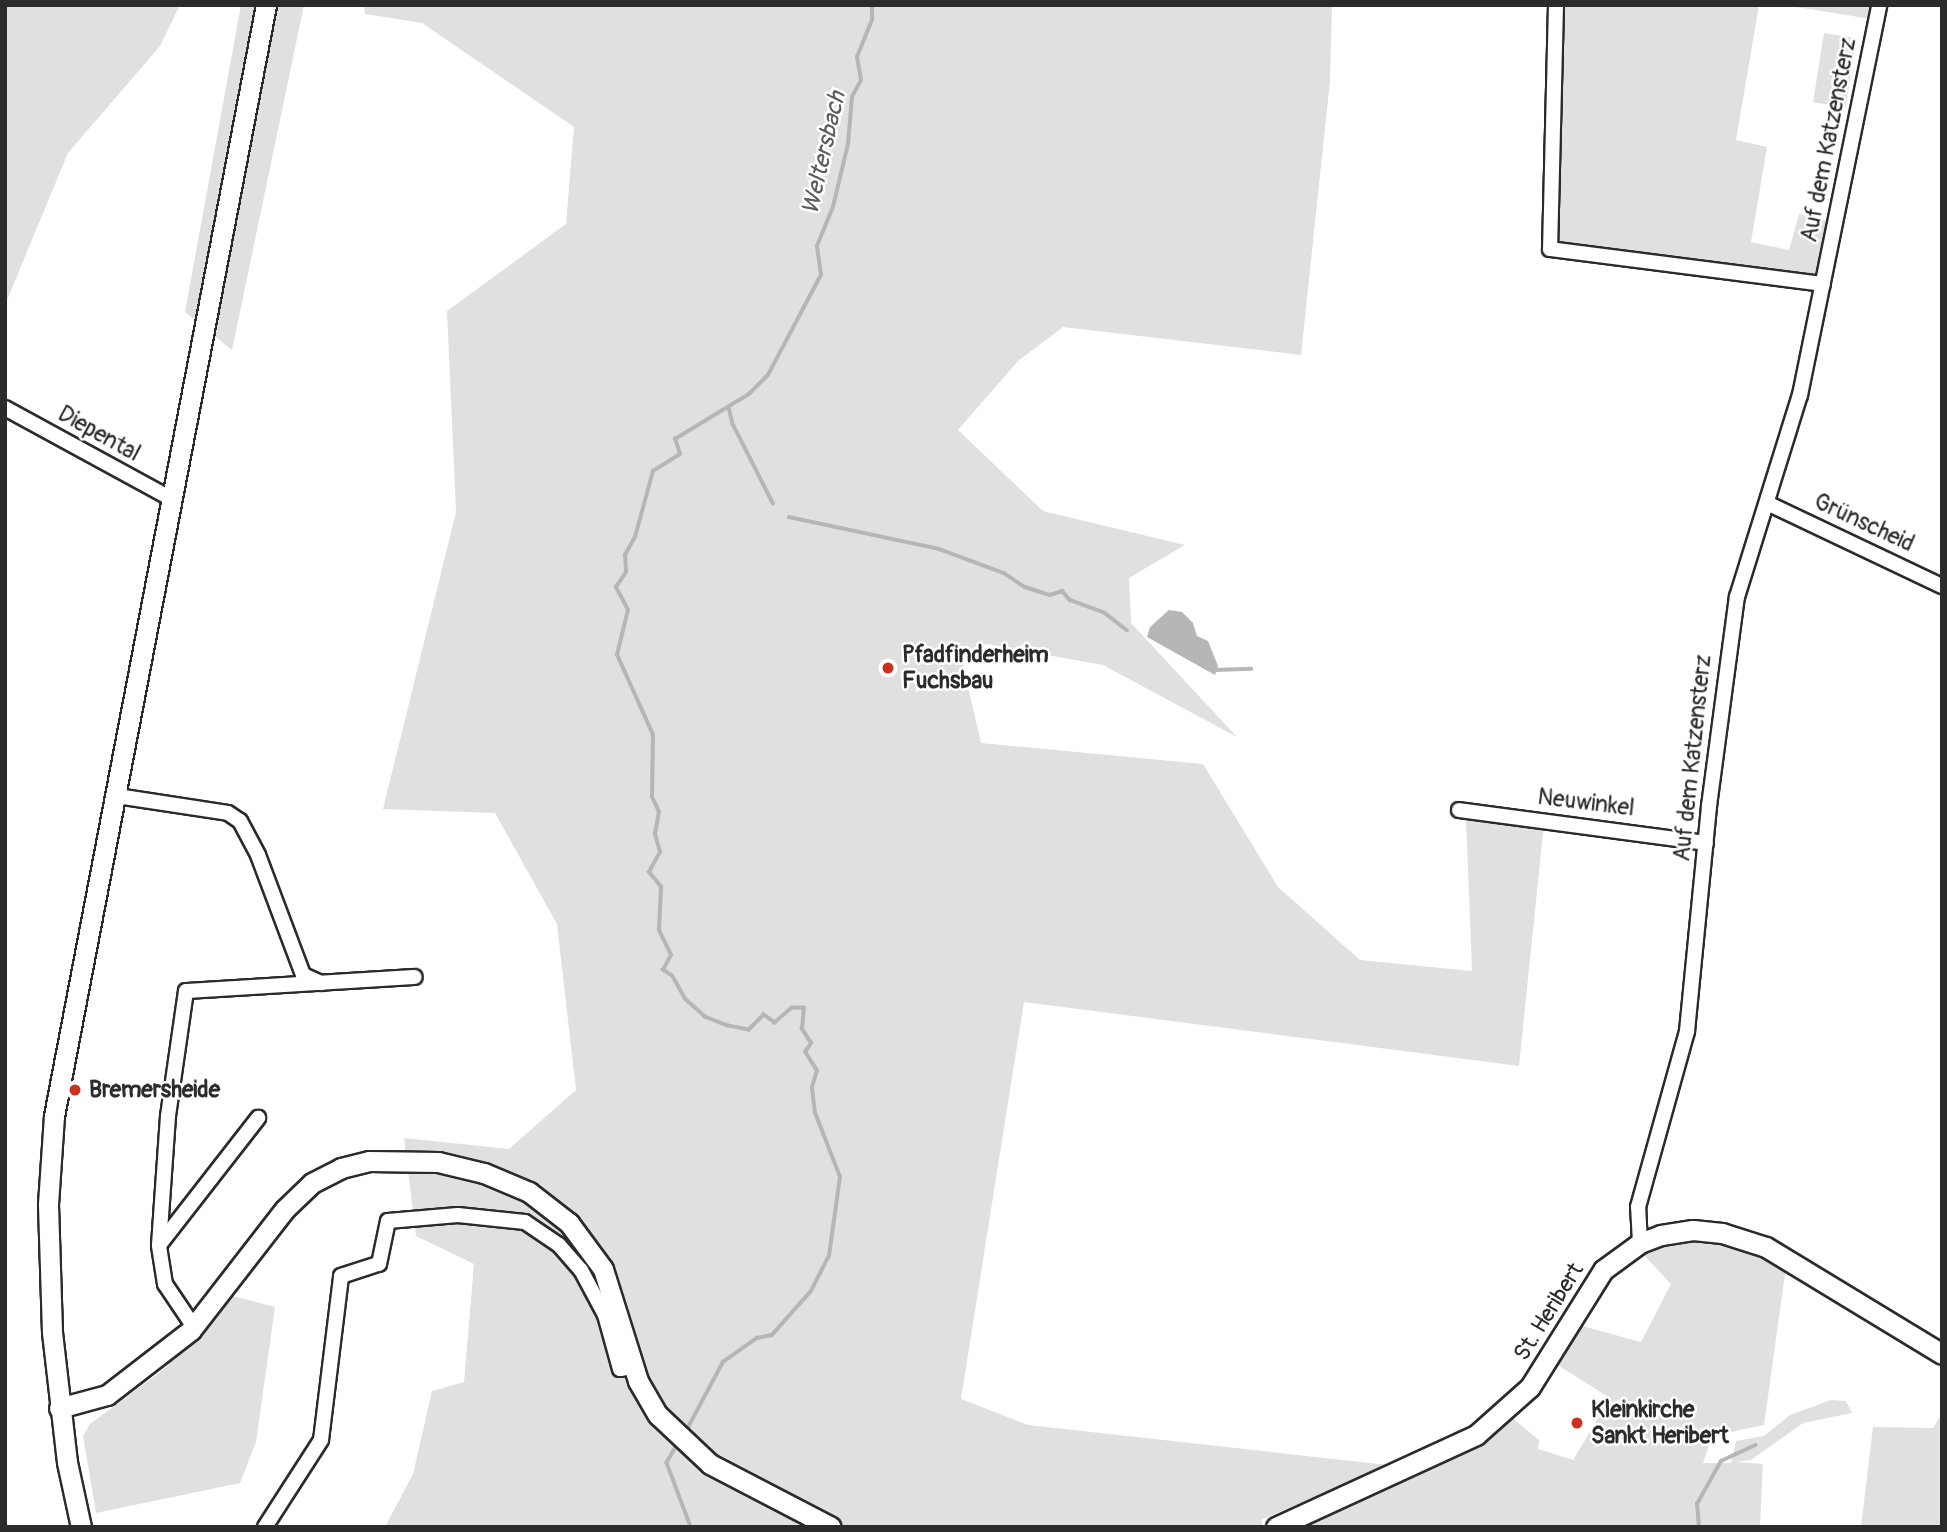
<!DOCTYPE html>
<html>
<head>
<meta charset="utf-8">
<style>
	body { margin:0 }
	#map { position:relative; width:1947px; height:1532px; overflow:hidden; background:#fff; font-family:Pangolin,sans-serif }
	div>[style] { position:absolute }
	.green>* { inset:0; background:#e0e0e0; transform-origin:0 0 }
	.water>* { inset:0; background:#b6b6b6 }
	.stream>* { height:3.5px; margin:-1.75px; padding:0 1.75px; transform-origin:1.75px; border-radius:1.75px; background:#b6b6b6 }
	.roads { filter:drop-shadow(2px 0 #2b2b2b) drop-shadow(-2px 0 #2b2b2b) drop-shadow(0 2px #2b2b2b) drop-shadow(0 -2px #2b2b2b) }
	.street>* { height:14px; margin:-7px; padding:0 7px; transform-origin:7px; border-radius:7px; background:#fff }
	.secondary>* { height:19px; margin:-9.5px; padding:0 9.5px; transform-origin:9.5px; border-radius:9.5px; background:#fff }
	.dots>* { width:19px; height:19px; translate:-50% -50%; box-sizing:border-box; border:4px solid #fff; border-radius:50% }
	span { translate:-50% -50%; white-space:nowrap; text-align:center; line-height:1.15; -webkit-text-stroke:5px #fff; paint-order:stroke }
	.street-label { font-size:23px; color:#2b2b2b }
	.poi-label { font-size:23px; color:#2b2b2b; font-weight:700 }
	.left { translate:0 -50%; text-align:left }
	.water-label { font-size:24px; color:#5c5c5c; font-style:italic }
	.frame { position:absolute; inset:0; border:7px solid #2b2b2b; pointer-events:none }
</style>
</head>
<body>
<div id="map">
	<div class="green">
		<i style="clip-path:polygon(5px 5px,180px 5px,160px 46px,68px 153px,5px 305px)"></i>
		<i style="clip-path:polygon(241px 5px,304px 5px,232px 350px,185px 312px)"></i>
		<i style="clip-path:polygon(364px 5px,1332px 5px,1330px 81px,1301px 355px,1063px 327px,1018px 361px,958px 430px,1043px 511px,1185px 545px,1129px 578px,1131px 623px,1237px 737px,1103px 665px,986px 644px,962px 661px,981px 743px,1203px 764px,1278px 887px,1360px 960px,1472px 971px,1466px 818px,1544px 823px,1519px 1066px,1024px 1002px,961px 1399px,1028px 1425px,1388px 1465px,1261px 1520px,1263px 1527px,385px 1527px,413px 1474px,432px 1391px,464px 1382px,474px 1264px,416px 1236px,404px 1138px,509px 1149px,576px 1090px,557px 924px,495px 813px,383px 809px,456px 512px,447px 311px,566px 224px,574px 127px,422px 23px,365px 14px)"></i>
		<i style="clip-path:polygon(1562px 5px,1759px 5px,1736px 140px,1767px 147px,1751px 242px,1789px 250px,1799px 214px,1831px 222px,1819px 279px,1559px 242px)"></i>
		<i style="clip-path:polygon(1784px 5px,1873px 5px,1871px 19px)"></i>
		<i style="left:1824px;top:33px;width:33px;height:70px;rotate:9deg"></i>
		<i style="clip-path:polygon(1703px 1239px,1741px 1246px,1786px 1267px,1764px 1425px,1712px 1436px,1703px 1463px,1731px 1463px,1736px 1441px,1764px 1436px,1790px 1415px,1831px 1400px,1846px 1401px,1852px 1413px,1803px 1423px,1751px 1460px,1736px 1462px,1763px 1464px,1760px 1527px,1291px 1527px,1449px 1456px,1511px 1417px,1539px 1440px,1538px 1449px,1573px 1460px,1610px 1398px,1556px 1364px,1575px 1324px,1641px 1342px,1671px 1284px,1640px 1251px)"></i>
		<i style="clip-path:polygon(233px 1296px,275px 1307px,256px 1442px,240px 1483px,96px 1513px,83px 1436px,90px 1424px,163px 1370px)"></i>
		<i style="clip-path:polygon(1942px 1414px,1942px 1527px,1861px 1527px,1873px 1427px,1933px 1428px)"></i>
	</div>
	<div class="water">
		<i style="clip-path:polygon(1169px 610px,1182px 612px,1193px 623px,1197px 636px,1208px 641px,1218px 666px,1215px 675px,1147px 637px,1150px 627px)"></i>
	</div>
	<div class="stream">
		<i style="left:729px;top:407px;width:17px;rotate:77deg"></i>
		<i style="left:733px;top:424px;width:89px;rotate:63.1deg"></i>
		<i style="left:789px;top:517px;width:153px;rotate:12deg"></i>
		<i style="left:939px;top:549px;width:69px;rotate:20.3deg"></i>
		<i style="left:1004px;top:573px;width:25px;rotate:34deg"></i>
		<i style="left:1025px;top:587px;width:26px;rotate:18deg"></i>
		<i style="left:1050px;top:595px;width:13px;rotate:-18deg"></i>
		<i style="left:1062px;top:591px;width:12px;rotate:48deg"></i>
		<i style="left:1070px;top:600px;width:37px;rotate:20deg"></i>
		<i style="left:1105px;top:613px;width:28px;rotate:38deg"></i>
		<i style="left:1215px;top:670px;width:36px;rotate:-2deg"></i>
		<i style="left:685px;top:1433px;width:81px;rotate:-61.8deg"></i>
		<i style="left:723px;top:1362px;width:42px;rotate:-35.2deg"></i>
		<i style="left:757px;top:1338px;width:15px;rotate:-11deg"></i>
		<i style="left:772px;top:1335px;width:59px;rotate:-48.4deg"></i>
		<i style="left:811px;top:1291px;width:39px;rotate:-63deg"></i>
		<i style="left:829px;top:1256px;width:80px;rotate:-82.1deg"></i>
		<i style="left:840px;top:1177px;width:69px;rotate:-111.3deg"></i>
		<i style="left:815px;top:1113px;width:26px;rotate:-97deg"></i>
		<i style="left:812px;top:1087px;width:17px;rotate:-73deg"></i>
		<i style="left:817px;top:1071px;width:22px;rotate:-122deg"></i>
		<i style="left:805px;top:1052px;width:11px;rotate:-56deg"></i>
		<i style="left:811px;top:1043px;width:17px;rotate:-123deg"></i>
		<i style="left:802px;top:1029px;width:21px;rotate:-85deg"></i>
		<i style="left:804px;top:1008px;width:12px;rotate:180deg"></i>
		<i style="left:792px;top:1008px;width:23px;rotate:139deg"></i>
		<i style="left:775px;top:1023px;width:14px;rotate:-144deg"></i>
		<i style="left:764px;top:1015px;width:21px;rotate:135deg"></i>
		<i style="left:749px;top:1030px;width:21px;rotate:-169deg"></i>
		<i style="left:728px;top:1026px;width:25px;rotate:-159deg"></i>
		<i style="left:705px;top:1017px;width:27px;rotate:-138deg"></i>
		<i style="left:685px;top:999px;width:26px;rotate:-119deg"></i>
		<i style="left:672px;top:976px;width:11px;rotate:-146deg"></i>
		<i style="left:663px;top:970px;width:17px;rotate:-62deg"></i>
		<i style="left:671px;top:955px;width:28px;rotate:-116deg"></i>
		<i style="left:659px;top:930px;width:43px;rotate:-87.3deg"></i>
		<i style="left:661px;top:887px;width:19px;rotate:-129deg"></i>
		<i style="left:649px;top:872px;width:23px;rotate:-61deg"></i>
		<i style="left:660px;top:852px;width:19px;rotate:-106deg"></i>
		<i style="left:655px;top:834px;width:22px;rotate:-80deg"></i>
		<i style="left:659px;top:812px;width:17px;rotate:-115deg"></i>
		<i style="left:652px;top:797px;width:62px;rotate:-89.1deg"></i>
		<i style="left:653px;top:735px;width:88px;rotate:-114.2deg"></i>
		<i style="left:617px;top:655px;width:46px;rotate:-76.3deg"></i>
		<i style="left:628px;top:610px;width:26px;rotate:-118deg"></i>
		<i style="left:616px;top:587px;width:18px;rotate:-56deg"></i>
		<i style="left:626px;top:572px;width:17px;rotate:-93deg"></i>
		<i style="left:625px;top:555px;width:21px;rotate:-61deg"></i>
		<i style="left:635px;top:537px;width:68px;rotate:-74.7deg"></i>
		<i style="left:653px;top:471px;width:32px;rotate:-32deg"></i>
		<i style="left:680px;top:454px;width:16px;rotate:-108deg"></i>
		<i style="left:675px;top:439px;width:87px;rotate:-31.3deg"></i>
		<i style="left:749px;top:394px;width:27px;rotate:-45deg"></i>
		<i style="left:768px;top:375px;width:113px;rotate:-62.1deg"></i>
		<i style="left:821px;top:275px;width:29px;rotate:-98deg"></i>
		<i style="left:817px;top:246px;width:42px;rotate:-67.7deg"></i>
		<i style="left:833px;top:207px;width:65px;rotate:-76.6deg"></i>
		<i style="left:848px;top:144px;width:47px;rotate:-85.1deg"></i>
		<i style="left:852px;top:97px;width:19px;rotate:-62deg"></i>
		<i style="left:861px;top:80px;width:23px;rotate:-100deg"></i>
		<i style="left:857px;top:57px;width:40px;rotate:-68deg"></i>
		<i style="left:872px;top:20px;width:15px;rotate:-90deg"></i>
		<i style="left:679px;top:1442px;width:24px;rotate:120deg"></i>
		<i style="left:667px;top:1463px;width:68px;rotate:69.4deg"></i>
		<i style="left:749px;top:1527px;width:6px"></i>
		<i style="left:1699px;top:1527px;width:23px;rotate:-95deg"></i>
		<i style="left:1697px;top:1504px;width:49px;rotate:-60.8deg"></i>
		<i style="left:1721px;top:1461px;width:38px;rotate:-25deg"></i>
	</div>
	<div class="roads">
		<div class="street">
			<i style="left:1556px;top:5px;width:244px;rotate:91.4deg"></i>
			<i style="left:1550px;top:249px;width:275px;rotate:7.3deg"></i>
			<i style="left:5px;top:408px;width:190px;rotate:28.6deg"></i>
			<i style="left:1767px;top:503px;width:194px;rotate:25.4deg"></i>
			<i style="left:117px;top:796px;width:112px;rotate:8.7deg"></i>
			<i style="left:228px;top:813px;width:14px;rotate:34deg"></i>
			<i style="left:240px;top:821px;width:38px;rotate:62deg"></i>
			<i style="left:258px;top:855px;width:128px;rotate:69.4deg"></i>
			<i style="left:303px;top:975px;width:20px;rotate:24deg"></i>
			<i style="left:1459px;top:810px;width:249px;rotate:7.6deg"></i>
			<i style="left:1640px;top:1243px;width:36px;rotate:-93deg"></i>
			<i style="left:1638px;top:1207px;width:183px;rotate:-74.4deg"></i>
			<i style="left:1687px;top:1031px;width:226px;rotate:-84.4deg"></i>
			<i style="left:1709px;top:806px;width:211px;rotate:-82.4deg"></i>
			<i style="left:1737px;top:597px;width:212px;rotate:-72.7deg"></i>
			<i style="left:1800px;top:395px;width:398px;rotate:-78.5deg"></i>
			<i style="left:160px;top:1244px;width:160px;rotate:-52.1deg"></i>
			<i style="left:194px;top:1327px;width:52px;rotate:-124deg"></i>
			<i style="left:165px;top:1284px;width:39px;rotate:-99deg"></i>
			<i style="left:159px;top:1245px;width:129px;rotate:-86deg"></i>
			<i style="left:168px;top:1116px;width:126px;rotate:-81.8deg"></i>
			<i style="left:186px;top:991px;width:229px;rotate:-3.5deg"></i>
			<i style="left:265px;top:1527px;width:103px;rotate:-57.2deg"></i>
			<i style="left:321px;top:1440px;width:165px;rotate:-83deg"></i>
			<i style="left:341px;top:1276px;width:40px;rotate:-18deg"></i>
			<i style="left:379px;top:1264px;width:44px;rotate:-78.2deg"></i>
			<i style="left:388px;top:1221px;width:70px;rotate:-4.9deg"></i>
			<i style="left:458px;top:1215px;width:67px;rotate:6deg"></i>
			<i style="left:525px;top:1222px;width:41px;rotate:34.1deg"></i>
			<i style="left:559px;top:1245px;width:33px;rotate:49deg"></i>
			<i style="left:581px;top:1270px;width:51px;rotate:61.9deg"></i>
			<i style="left:605px;top:1315px;width:56px;rotate:74.5deg"></i>
			<i style="left:620px;top:1369px;width:13px;rotate:-9deg"></i>
		</div>
		<div class="secondary">
			<i style="left:59px;top:1408px;width:50px;rotate:-15.2deg"></i>
			<i style="left:107px;top:1395px;width:106px;rotate:-37.7deg"></i>
			<i style="left:191px;top:1330px;width:153px;rotate:-52.2deg"></i>
			<i style="left:285px;top:1209px;width:37px;rotate:-44deg"></i>
			<i style="left:312px;top:1183px;width:33px;rotate:-27deg"></i>
			<i style="left:341px;top:1168px;width:29px;rotate:-14deg"></i>
			<i style="left:369px;top:1161px;width:69px;rotate:0.8deg"></i>
			<i style="left:438px;top:1162px;width:47px;rotate:13.4deg"></i>
			<i style="left:484px;top:1173px;width:49px;rotate:22.9deg"></i>
			<i style="left:529px;top:1192px;width:51px;rotate:37.8deg"></i>
			<i style="left:569px;top:1223px;width:57px;rotate:53.5deg"></i>
			<i style="left:603px;top:1269px;width:117px;rotate:72.6deg"></i>
			<i style="left:638px;top:1381px;width:39px;rotate:60deg"></i>
			<i style="left:658px;top:1415px;width:71px;rotate:43.3deg"></i>
			<i style="left:710px;top:1464px;width:136px;rotate:27.5deg"></i>
			<i style="left:81px;top:1527px;width:66px;rotate:-102.2deg"></i>
			<i style="left:67px;top:1462px;width:131px;rotate:-96.6deg"></i>
			<i style="left:52px;top:1332px;width:128px;rotate:-91.8deg"></i>
			<i style="left:48px;top:1204px;width:88px;rotate:-86.1deg"></i>
			<i style="left:54px;top:1116px;width:1131px;rotate:-79.2deg"></i>
			<i style="left:1276px;top:1527px;width:220px;rotate:-24.7deg"></i>
			<i style="left:1476px;top:1435px;width:72px;rotate:-41.6deg"></i>
			<i style="left:1530px;top:1387px;width:138px;rotate:-58deg"></i>
			<i style="left:1603px;top:1270px;width:46px;rotate:-36.1deg"></i>
			<i style="left:1640px;top:1243px;width:22px;rotate:-21deg"></i>
			<i style="left:1661px;top:1235px;width:32px;rotate:-9deg"></i>
			<i style="left:1693px;top:1230px;width:29px;rotate:6deg"></i>
			<i style="left:1722px;top:1233px;width:46px;rotate:17.7deg"></i>
			<i style="left:1766px;top:1247px;width:206px;rotate:31.3deg"></i>
		</div>
	</div>
	<div class="dots">
		<i style="left:888px;top:668px;background:#c8321e"></i>
		<i style="left:75px;top:1090px;background:#c8321e"></i>
		<i style="left:1577px;top:1423px;background:#c8321e"></i>
	</div>
	<div class="street-label">
		<span style="left:1829px;top:140px;rotate:-79deg">Auf dem Katzensterz</span>
		<span style="left:99px;top:434px;rotate:29deg">Diepental</span>
		<span style="left:1864px;top:523px;rotate:25deg">Grünscheid</span>
		<span style="left:1693px;top:758px;rotate:-84deg">Auf dem Katzensterz</span>
		<span style="left:1586px;top:803px;rotate:7deg">Neuwinkel</span>
		<span style="left:1549px;top:1312px;rotate:-58deg">St. Heribert</span>
	</div>
	<div class="poi-label">
		<span class="left" style="left:902px;top:668px">Pfadfinderheim<br>Fuchsbau</span>
		<span class="left" style="left:89px;top:1090px">Bremersheide</span>
		<span class="left" style="left:1591px;top:1423px">Kleinkirche<br>Sankt Heribert</span>
	</div>
	<div class="water-label">
		<span style="left:824px;top:153px;rotate:-77deg">Weltersbach</span>
	</div>
	<div class="frame"></div>
</div>
</body>
</html>
